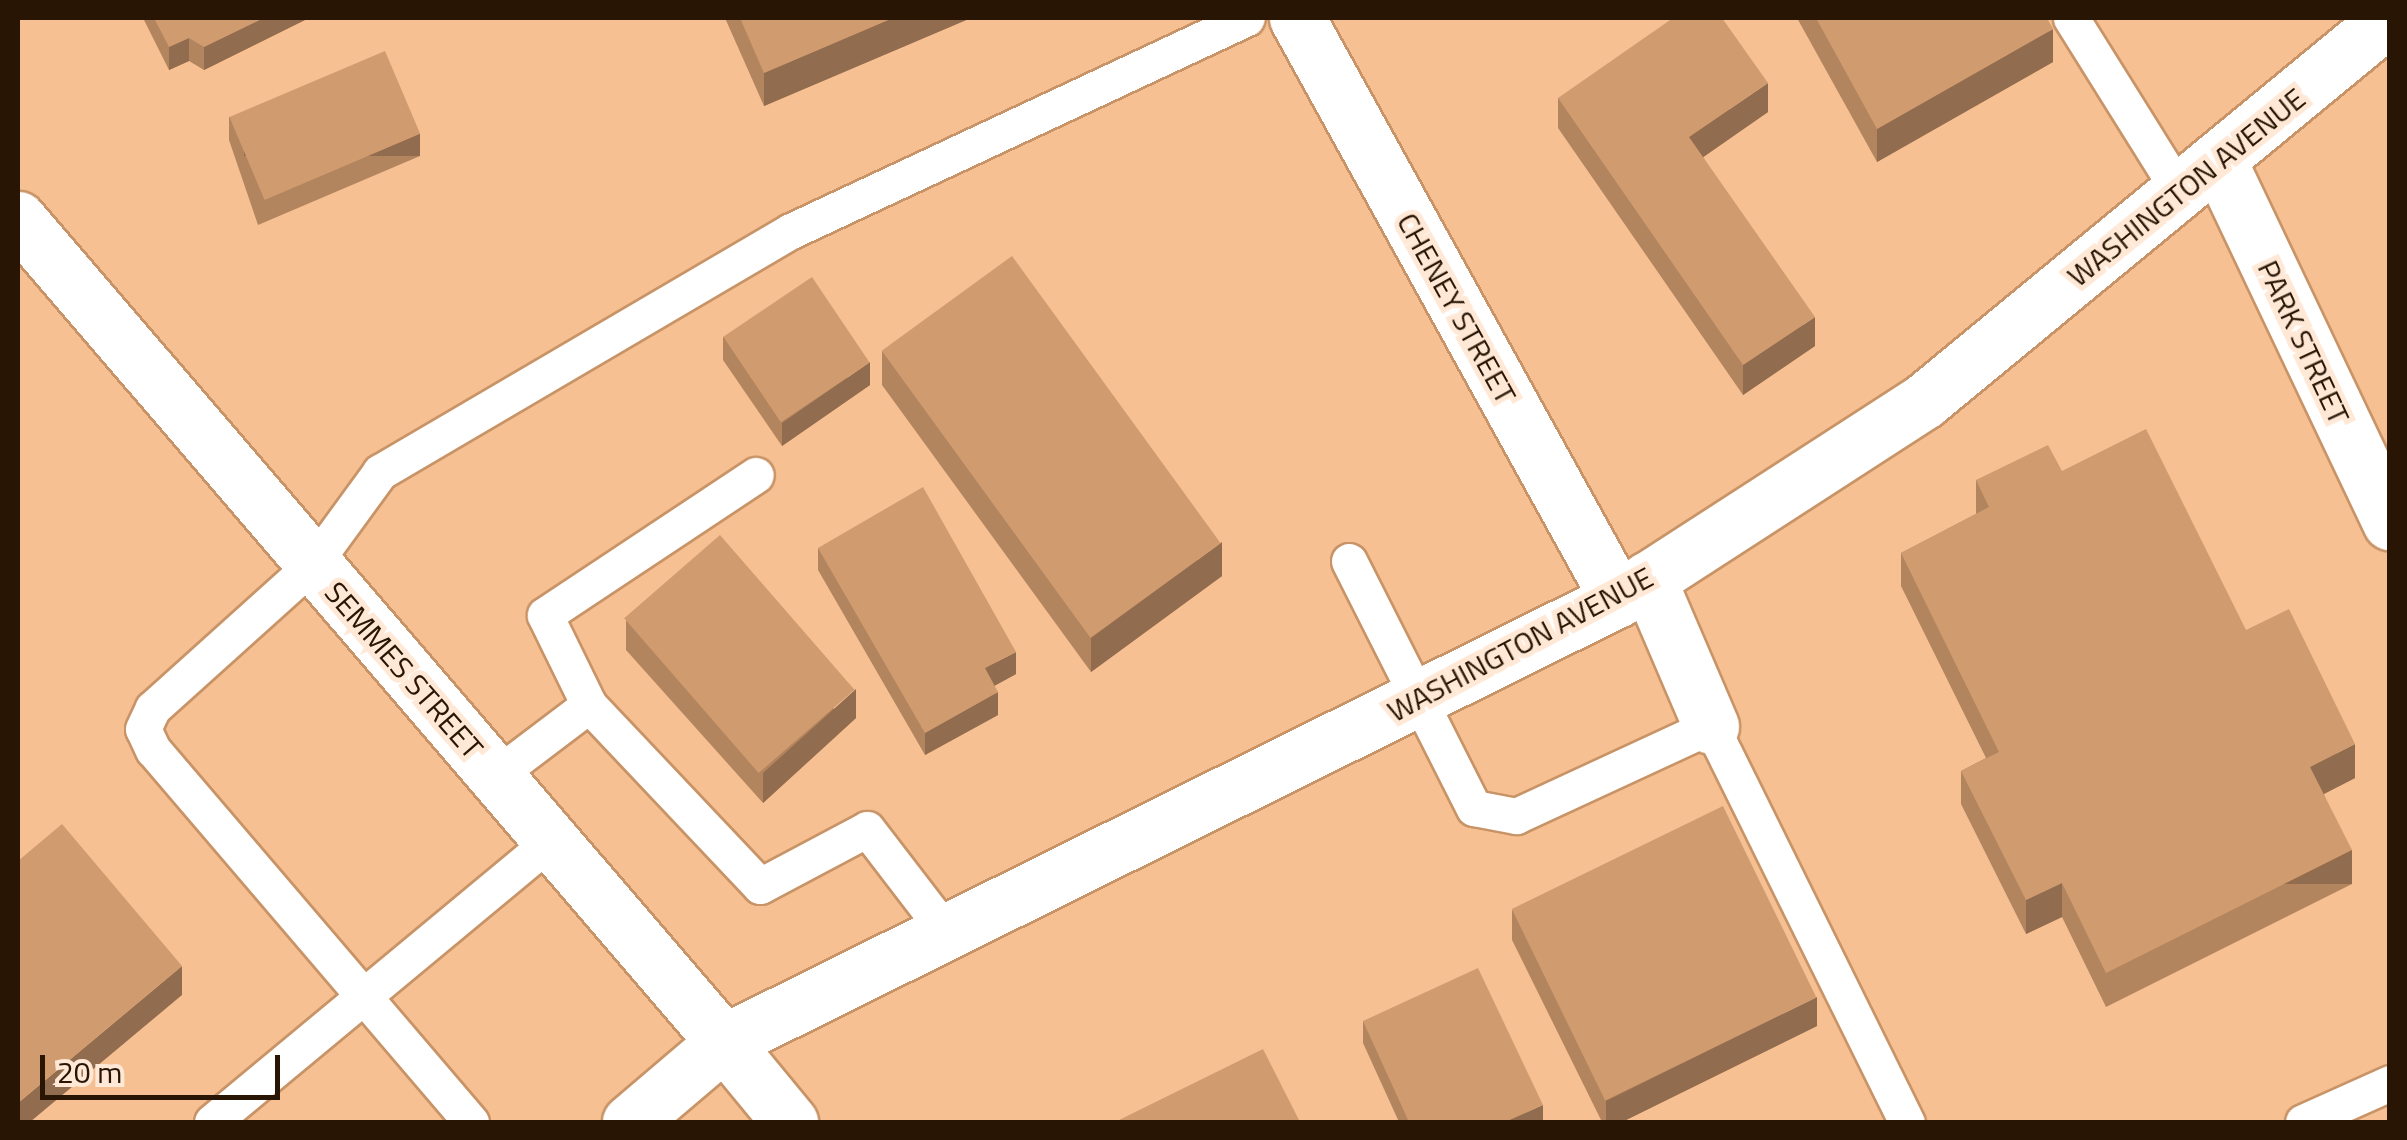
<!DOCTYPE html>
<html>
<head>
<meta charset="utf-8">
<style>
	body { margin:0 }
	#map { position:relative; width:2407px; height:1140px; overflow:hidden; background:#f6c092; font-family:"Titillium Web",sans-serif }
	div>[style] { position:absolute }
	.roads { filter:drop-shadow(2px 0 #c89467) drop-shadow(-2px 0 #c89467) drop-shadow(0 2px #c89467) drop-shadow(0 -2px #c89467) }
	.lane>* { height:35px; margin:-17.5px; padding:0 17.5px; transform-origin:17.5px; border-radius:17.5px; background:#fff }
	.street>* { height:55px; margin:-27.5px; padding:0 27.5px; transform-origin:27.5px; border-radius:27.5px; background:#fff }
	.secondary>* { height:55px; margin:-27.5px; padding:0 27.5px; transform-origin:27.5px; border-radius:27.5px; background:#fff }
	.wall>* { inset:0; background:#b3855f }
	.shaded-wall>* { inset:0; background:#926c4e; transform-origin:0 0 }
	.building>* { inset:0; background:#d09b6f; transform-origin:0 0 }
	span { translate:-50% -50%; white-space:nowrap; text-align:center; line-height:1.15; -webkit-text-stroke:10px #ffe8d6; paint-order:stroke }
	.street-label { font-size:30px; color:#281504 }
	.frame { position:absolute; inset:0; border:20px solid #281504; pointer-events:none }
	.scale { position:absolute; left:40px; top:1055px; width:240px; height:45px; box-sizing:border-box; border:5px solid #281504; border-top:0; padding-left:12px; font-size:30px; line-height:35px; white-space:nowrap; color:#281504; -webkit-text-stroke:8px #ffe8d6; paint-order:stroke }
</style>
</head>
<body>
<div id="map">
	<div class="roads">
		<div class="lane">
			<i style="left:2071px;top:18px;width:208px;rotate:58deg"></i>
			<i style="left:1349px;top:561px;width:277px;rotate:63.2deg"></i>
			<i style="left:1474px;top:808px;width:43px;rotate:10.8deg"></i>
			<i style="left:1516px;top:816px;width:215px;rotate:-24.8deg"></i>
			<i style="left:1711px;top:726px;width:442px;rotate:63.7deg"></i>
			<i style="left:589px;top:705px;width:249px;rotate:46.6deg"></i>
			<i style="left:760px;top:886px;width:121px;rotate:-28deg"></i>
			<i style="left:867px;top:829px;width:130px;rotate:52.5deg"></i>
			<i style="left:495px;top:776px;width:118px;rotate:-37.1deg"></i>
			<i style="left:589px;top:705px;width:100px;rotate:-116.1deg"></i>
			<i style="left:545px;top:615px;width:253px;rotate:-33.6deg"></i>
			<i style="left:212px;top:1122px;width:440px;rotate:-39.7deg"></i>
			<i style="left:471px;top:1122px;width:489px;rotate:-130.5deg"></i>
			<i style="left:153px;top:750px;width:23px;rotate:-115deg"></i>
			<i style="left:143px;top:729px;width:23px;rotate:-65deg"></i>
			<i style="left:153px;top:708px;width:215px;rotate:-42deg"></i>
			<i style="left:313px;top:564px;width:114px;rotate:-53.9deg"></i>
			<i style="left:380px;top:472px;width:476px;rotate:-30.4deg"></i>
			<i style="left:791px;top:231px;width:503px;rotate:-25.04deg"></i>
			<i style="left:2303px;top:1122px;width:95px;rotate:-24.1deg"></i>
		</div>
		<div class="street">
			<i style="left:1297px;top:18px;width:664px;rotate:61.08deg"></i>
			<i style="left:2219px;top:162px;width:399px;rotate:64.6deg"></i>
			<i style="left:1648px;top:579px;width:160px;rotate:66.8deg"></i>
			<i style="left:724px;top:1042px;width:104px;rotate:50.5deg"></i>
		</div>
		<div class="secondary">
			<i style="left:18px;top:219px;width:1084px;rotate:49.38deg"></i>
			<i style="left:630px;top:1122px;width:123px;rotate:-40.4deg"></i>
			<i style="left:724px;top:1042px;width:998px;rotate:-26.36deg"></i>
			<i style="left:1618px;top:599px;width:364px;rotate:-32.9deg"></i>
			<i style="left:1924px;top:401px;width:602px;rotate:-39.48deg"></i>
		</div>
	</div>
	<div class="wall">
		<i style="clip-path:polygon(143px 18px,309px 18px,204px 70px,189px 61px,169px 70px)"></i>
		<i style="clip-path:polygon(725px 18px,971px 18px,764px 106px)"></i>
		<i style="clip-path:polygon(1797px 18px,2047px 18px,2053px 62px,1877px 162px)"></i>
		<i style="clip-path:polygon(1558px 98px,1768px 112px,1703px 157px,1815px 346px,1743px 395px,1558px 128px)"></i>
		<i style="clip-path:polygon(229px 117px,420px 156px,258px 225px,229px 140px)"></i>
		<i style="clip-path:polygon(723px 337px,870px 385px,782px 446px,723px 360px)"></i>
		<i style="clip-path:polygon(882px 351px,1222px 576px,1091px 672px,882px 385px)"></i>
		<i style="clip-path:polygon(2062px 471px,2246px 630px,2355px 778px,2324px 794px,2352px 884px,2106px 1007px,2062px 917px,2026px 934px,1961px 804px,1961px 771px,1986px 758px,1901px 586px,1901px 553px,1976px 514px,1976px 480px)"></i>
		<i style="clip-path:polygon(818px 548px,1016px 674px,994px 686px,998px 715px,925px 755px,818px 570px)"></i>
		<i style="clip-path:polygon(626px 620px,856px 718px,763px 803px,626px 650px)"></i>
		<i style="clip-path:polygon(1512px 910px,1817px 1026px,1622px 1122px,1602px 1122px,1512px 940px)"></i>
		<i style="clip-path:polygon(1363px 1021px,1543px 1122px,1399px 1122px,1363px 1043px)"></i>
	</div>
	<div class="shaded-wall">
		<i style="clip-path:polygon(264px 18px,309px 18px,204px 70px,204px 47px)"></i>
		<i style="clip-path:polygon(893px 18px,971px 18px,764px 106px,764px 73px)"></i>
		<i style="clip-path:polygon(2053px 29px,2053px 62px,1877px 162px,1877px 129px)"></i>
		<i style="clip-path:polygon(189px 38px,189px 61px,169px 70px,169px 47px)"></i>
		<i style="clip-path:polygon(1768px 83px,1768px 112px,1689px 167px,1689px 137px)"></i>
		<i style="left:420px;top:134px;width:22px;height:176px;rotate:90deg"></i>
		<i style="clip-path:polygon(1815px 317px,1815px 346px,1743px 395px,1743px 365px)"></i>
		<i style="clip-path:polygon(870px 362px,870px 385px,782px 446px,782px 423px)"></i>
		<i style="clip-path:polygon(1222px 542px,1222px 576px,1091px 672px,1091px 638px)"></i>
		<i style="clip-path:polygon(1016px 652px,1016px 674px,985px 691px,985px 668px)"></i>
		<i style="clip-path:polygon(856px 689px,856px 718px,763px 803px,763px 773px)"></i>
		<i style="clip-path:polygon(998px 692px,998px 715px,925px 755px,925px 733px)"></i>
		<i style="clip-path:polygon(2355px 744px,2355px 778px,2310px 801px,2310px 767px)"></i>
		<i style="left:2352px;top:850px;width:34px;height:275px;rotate:90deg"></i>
		<i style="clip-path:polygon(2062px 883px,2062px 917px,2026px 934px,2026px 900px)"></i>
		<i style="clip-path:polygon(182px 966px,182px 995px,30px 1122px,18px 1122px,18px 1103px)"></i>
		<i style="clip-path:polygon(1817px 997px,1817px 1026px,1622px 1122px,1606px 1122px,1606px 1101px)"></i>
		<i style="clip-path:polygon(1543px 1105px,1543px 1122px,1505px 1122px)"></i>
	</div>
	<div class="building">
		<i style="clip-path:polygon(154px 18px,264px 18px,204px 47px,189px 38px,169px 47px)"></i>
		<i style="clip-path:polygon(740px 18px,893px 18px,764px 73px)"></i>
		<i style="clip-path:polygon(1673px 18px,1722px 18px,1768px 83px,1689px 137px,1815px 317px,1743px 365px,1558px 98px)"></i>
		<i style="clip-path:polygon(1816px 18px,2047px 18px,2053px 29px,1877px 129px)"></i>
		<i style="left:385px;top:51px;width:90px;height:169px;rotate:67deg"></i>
		<i style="left:1012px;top:256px;width:355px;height:161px;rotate:54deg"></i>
		<i style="left:812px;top:277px;width:103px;height:107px;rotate:56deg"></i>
		<i style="clip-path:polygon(2146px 429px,2246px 630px,2289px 609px,2355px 744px,2310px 767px,2352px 850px,2106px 973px,2062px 883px,2026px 900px,1961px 771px,1999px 752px,1901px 553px,1989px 507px,1976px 480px,2048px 445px,2062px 471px)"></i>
		<i style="clip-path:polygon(923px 487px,1016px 652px,985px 668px,998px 692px,925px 733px,818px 548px)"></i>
		<i style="left:720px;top:535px;width:205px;height:127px;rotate:49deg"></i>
		<i style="left:1723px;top:806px;width:213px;height:235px;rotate:64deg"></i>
		<i style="clip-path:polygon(62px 824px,182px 966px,18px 1103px,18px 861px)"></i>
		<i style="clip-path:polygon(1478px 968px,1543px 1105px,1505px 1122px,1409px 1122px,1363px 1021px)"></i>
		<i style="clip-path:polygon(1263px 1049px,1300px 1122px,1115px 1122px)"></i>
	</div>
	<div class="street-label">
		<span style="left:2186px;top:187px;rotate:-39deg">WASHINGTON AVENUE</span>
		<span style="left:1457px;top:308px;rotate:61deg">CHENEY STREET</span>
		<span style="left:2304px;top:342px;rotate:65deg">PARK STREET</span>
		<span style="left:1520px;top:644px;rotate:-28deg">WASHINGTON AVENUE</span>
		<span style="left:404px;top:670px;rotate:49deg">SEMMES STREET</span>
	</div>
	<div class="frame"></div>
	<div class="scale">20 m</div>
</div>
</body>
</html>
